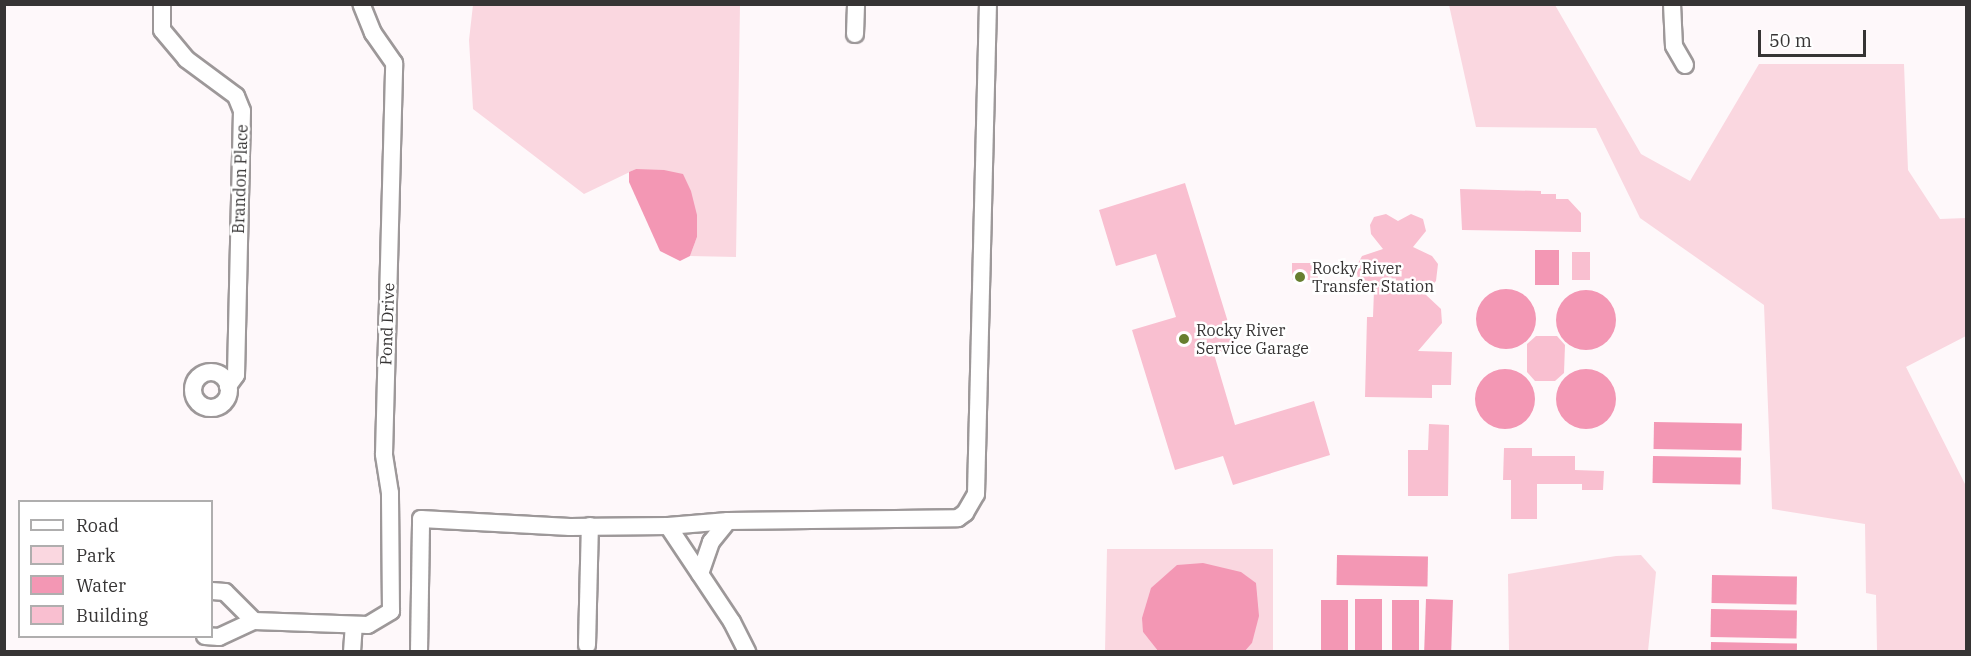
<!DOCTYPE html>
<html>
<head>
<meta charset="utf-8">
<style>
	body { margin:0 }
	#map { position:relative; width:1971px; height:656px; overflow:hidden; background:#fef8fa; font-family:"IBM Plex Serif",serif }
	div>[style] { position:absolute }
	.green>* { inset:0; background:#fad7e0 }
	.water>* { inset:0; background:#f397b4; transform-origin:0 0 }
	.round { border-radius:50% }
	.building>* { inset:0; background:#f9bfd0; transform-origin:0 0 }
	.roads { filter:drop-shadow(2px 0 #9d9899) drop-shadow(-2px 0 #9d9899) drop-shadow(0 2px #9d9899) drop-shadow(0 -2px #9d9899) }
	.street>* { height:16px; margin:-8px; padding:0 8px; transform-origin:8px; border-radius:8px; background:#fff }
	.street>.ring { margin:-8px; padding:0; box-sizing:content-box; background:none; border:16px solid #fff; border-radius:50% }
	.dots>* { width:16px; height:16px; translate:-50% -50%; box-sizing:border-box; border:3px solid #fff; border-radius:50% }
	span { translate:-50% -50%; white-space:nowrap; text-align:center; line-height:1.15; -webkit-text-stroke:5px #fff; paint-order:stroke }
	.street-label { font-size:16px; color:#363434 }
	.poi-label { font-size:16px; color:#363434 }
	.left { translate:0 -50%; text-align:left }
	.frame { position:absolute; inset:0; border:6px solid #363434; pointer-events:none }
	.legend { position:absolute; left:18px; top:500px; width:195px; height:138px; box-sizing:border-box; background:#fff; border:2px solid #afaeae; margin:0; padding:8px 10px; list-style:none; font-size:18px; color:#363434 }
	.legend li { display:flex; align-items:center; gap:12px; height:30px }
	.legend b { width:30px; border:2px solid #afaeae }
	.scale { position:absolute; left:1758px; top:30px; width:108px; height:27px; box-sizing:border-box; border:3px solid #363434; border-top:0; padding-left:8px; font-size:18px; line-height:21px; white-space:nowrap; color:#363434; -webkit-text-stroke:4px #fff; paint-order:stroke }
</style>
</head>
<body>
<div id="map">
	<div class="green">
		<i style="clip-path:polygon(473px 5px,740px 5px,736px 257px,690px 256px,697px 237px,636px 169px,584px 194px,473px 109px,469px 40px)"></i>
		<i style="clip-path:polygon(1449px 5px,1555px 5px,1641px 154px,1690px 181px,1759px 64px,1904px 64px,1908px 170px,1940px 219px,1966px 218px,1966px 336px,1906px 367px,1966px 486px,1966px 651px,1877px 651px,1876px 595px,1866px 593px,1865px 524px,1772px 509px,1764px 305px,1640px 218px,1596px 128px,1476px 127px)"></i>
		<i style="clip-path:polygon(1107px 549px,1273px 549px,1273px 651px,1245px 651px,1252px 643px,1143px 632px,1158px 651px,1105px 652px)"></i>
		<i style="clip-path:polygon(1641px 555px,1656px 572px,1648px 651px,1509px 651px,1508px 574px,1616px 556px)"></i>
	</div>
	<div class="water">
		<i style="clip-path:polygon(636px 169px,664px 170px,683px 174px,691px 191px,697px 215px,697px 237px,690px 256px,680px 261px,660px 251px,629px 182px,629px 172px)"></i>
		<i style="left:1535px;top:250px;width:24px;height:35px"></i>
		<i class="round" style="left:1476px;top:289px;width:60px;height:60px"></i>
		<i class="round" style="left:1556px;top:290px;width:60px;height:60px"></i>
		<i class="round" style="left:1556px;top:369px;width:60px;height:60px"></i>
		<i class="round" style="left:1475px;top:369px;width:60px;height:60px"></i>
		<i style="left:1654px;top:422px;width:88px;height:27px;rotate:1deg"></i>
		<i style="left:1653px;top:456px;width:88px;height:27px;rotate:1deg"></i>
		<i style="left:1337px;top:555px;width:91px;height:30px;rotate:1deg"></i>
		<i style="clip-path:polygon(1203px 563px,1241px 572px,1256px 583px,1259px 616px,1252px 643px,1245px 651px,1158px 651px,1143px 632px,1142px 618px,1151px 588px,1177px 565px)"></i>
		<i style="left:1712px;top:575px;width:85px;height:28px;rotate:1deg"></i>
		<i style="left:1355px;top:599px;width:27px;height:52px"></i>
		<i style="left:1426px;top:599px;width:27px;height:52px;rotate:2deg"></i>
		<i style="left:1321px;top:600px;width:27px;height:51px"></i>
		<i style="left:1392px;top:600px;width:27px;height:51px"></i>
		<i style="left:1711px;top:609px;width:86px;height:28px;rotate:1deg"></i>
		<i style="left:1711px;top:642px;width:86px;height:9px;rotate:1deg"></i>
	</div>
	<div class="building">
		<i style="clip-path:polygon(1185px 183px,1236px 348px,1214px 354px,1235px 425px,1314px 401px,1330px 455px,1233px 485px,1223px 456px,1175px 470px,1132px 330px,1176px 317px,1156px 254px,1116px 266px,1099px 210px)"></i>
		<i style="clip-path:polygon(1460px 189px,1541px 191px,1541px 194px,1556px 194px,1556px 199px,1568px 199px,1581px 213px,1581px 232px,1462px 230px)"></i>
		<i style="clip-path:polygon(1386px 214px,1398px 221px,1411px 214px,1423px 219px,1426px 231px,1413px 247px,1432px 256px,1438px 264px,1436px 281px,1424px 293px,1441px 309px,1442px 323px,1418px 351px,1452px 352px,1451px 385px,1432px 385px,1432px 398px,1365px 397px,1367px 317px,1373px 317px,1374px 290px,1358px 279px,1356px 267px,1362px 256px,1383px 249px,1371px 234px,1370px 225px,1374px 217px)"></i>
		<i style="left:1572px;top:252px;width:18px;height:28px"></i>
		<i style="left:1292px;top:263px;width:26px;height:17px"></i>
		<i style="clip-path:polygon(1536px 336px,1557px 336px,1565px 345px,1564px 373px,1555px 381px,1535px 381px,1527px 372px,1527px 344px)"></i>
		<i style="clip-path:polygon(1429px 424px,1449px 425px,1448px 496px,1408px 496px,1408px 450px,1428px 450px)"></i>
		<i style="clip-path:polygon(1504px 448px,1532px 448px,1532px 456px,1575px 456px,1575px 470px,1604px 471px,1603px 490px,1582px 490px,1582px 484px,1537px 484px,1537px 519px,1511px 519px,1511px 480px,1503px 480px)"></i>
	</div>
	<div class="roads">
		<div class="street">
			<i style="left:162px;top:4px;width:26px;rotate:90deg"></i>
			<i style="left:162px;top:30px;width:38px;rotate:50deg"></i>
			<i style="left:186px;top:59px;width:62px;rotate:36.5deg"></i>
			<i style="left:236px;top:96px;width:16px;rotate:68deg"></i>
			<i style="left:242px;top:111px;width:264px;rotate:91.3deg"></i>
			<i style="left:236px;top:375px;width:14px;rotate:126deg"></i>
			<i style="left:1672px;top:4px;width:42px;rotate:87.3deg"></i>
			<i style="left:1674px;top:46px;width:22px;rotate:60deg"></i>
			<i style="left:855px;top:34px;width:30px;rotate:-88deg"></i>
			<i class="ring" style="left:193px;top:372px;width:20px;height:20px"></i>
			<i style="left:668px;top:526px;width:60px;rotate:-4.8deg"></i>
			<i style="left:700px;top:574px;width:34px;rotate:-71deg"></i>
			<i style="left:711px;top:542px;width:27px;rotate:-51deg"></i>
			<i style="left:728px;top:521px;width:230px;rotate:-0.7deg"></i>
			<i style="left:958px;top:518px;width:9px;rotate:-36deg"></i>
			<i style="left:965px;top:513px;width:22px;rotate:-60deg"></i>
			<i style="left:976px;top:494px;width:490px;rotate:-88.6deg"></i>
			<i style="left:212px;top:591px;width:13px;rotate:4deg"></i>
			<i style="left:225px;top:592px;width:41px;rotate:45deg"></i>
			<i style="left:205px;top:636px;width:14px;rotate:4deg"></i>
			<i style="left:219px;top:637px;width:38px;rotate:-25deg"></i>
			<i style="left:254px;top:621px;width:114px;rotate:2deg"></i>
			<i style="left:368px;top:625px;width:27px;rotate:-31deg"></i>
			<i style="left:391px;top:611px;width:118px;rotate:-90.5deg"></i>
			<i style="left:390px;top:493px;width:39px;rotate:-99deg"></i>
			<i style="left:384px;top:454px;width:391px;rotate:-88.5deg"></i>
			<i style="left:394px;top:63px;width:37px;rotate:-125deg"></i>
			<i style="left:373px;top:33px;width:31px;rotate:-112deg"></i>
			<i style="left:587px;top:645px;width:119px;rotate:-88.6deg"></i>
			<i style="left:352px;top:652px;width:27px;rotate:-86deg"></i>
			<i style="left:419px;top:652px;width:133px;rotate:-89.1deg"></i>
			<i style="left:421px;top:519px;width:149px;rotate:3.1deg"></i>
			<i style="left:570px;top:527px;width:98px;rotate:-0.6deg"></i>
			<i style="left:668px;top:526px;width:115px;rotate:56.3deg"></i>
			<i style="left:732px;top:622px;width:34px;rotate:63deg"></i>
		</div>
	</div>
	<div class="dots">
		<i style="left:1300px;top:277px;background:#677e2f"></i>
		<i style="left:1184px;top:339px;background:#677e2f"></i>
	</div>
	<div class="street-label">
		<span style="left:240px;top:179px;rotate:-88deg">Brandon Place</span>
		<span style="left:387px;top:324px;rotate:-88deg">Pond Drive</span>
	</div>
	<div class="poi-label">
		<span class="left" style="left:1312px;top:277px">Rocky River<br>Transfer Station</span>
		<span class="left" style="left:1196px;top:339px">Rocky River<br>Service Garage</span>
	</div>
	<div class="frame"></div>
	<ul class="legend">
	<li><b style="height:8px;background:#fff"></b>Road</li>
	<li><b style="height:16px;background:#fad7e0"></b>Park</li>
	<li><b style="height:16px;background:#f397b4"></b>Water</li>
	<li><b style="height:16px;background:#f9bfd0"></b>Building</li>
	</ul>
	<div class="scale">50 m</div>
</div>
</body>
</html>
